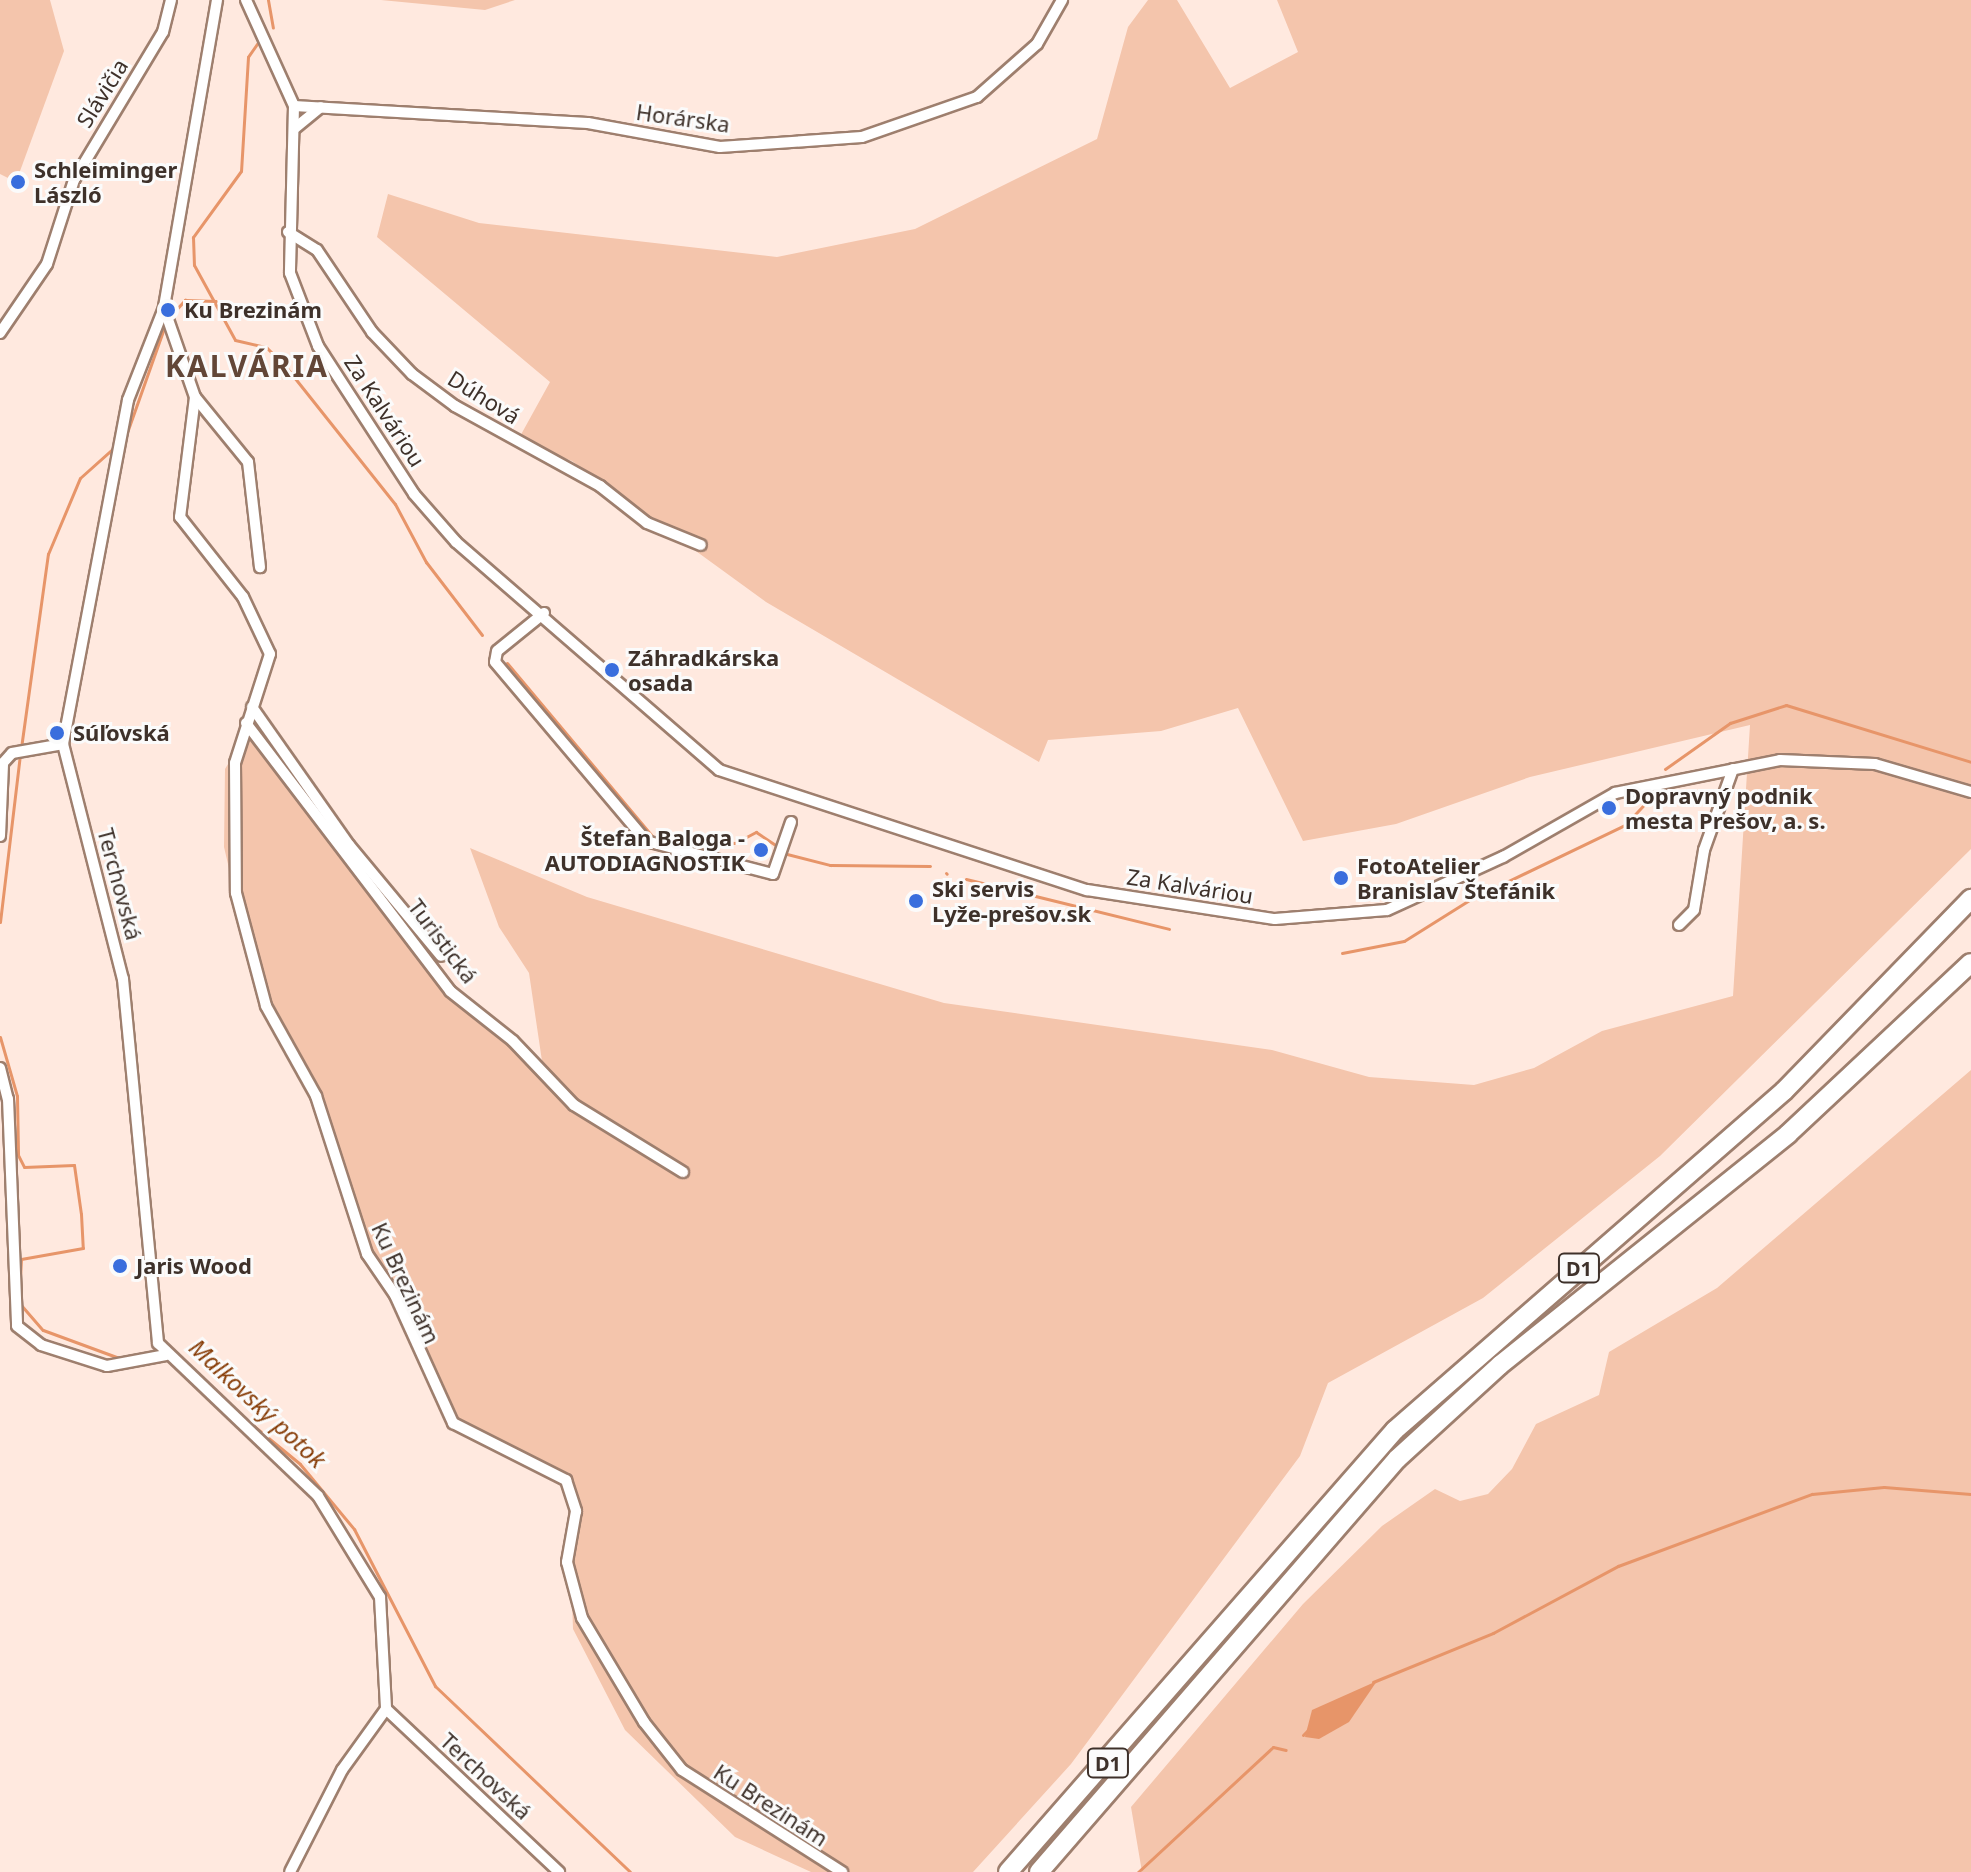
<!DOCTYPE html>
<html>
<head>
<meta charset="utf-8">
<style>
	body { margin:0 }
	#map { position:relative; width:1971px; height:1872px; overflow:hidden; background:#ffe9df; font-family:"Noto Sans",sans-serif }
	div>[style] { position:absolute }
	.green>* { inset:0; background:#f4c5ac }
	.water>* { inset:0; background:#e79569 }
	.stream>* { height:3px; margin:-1.5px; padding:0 1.5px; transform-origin:1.5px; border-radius:1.5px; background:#e79569 }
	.roads { filter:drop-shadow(2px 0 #9e7f6e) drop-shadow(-2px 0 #9e7f6e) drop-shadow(0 2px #9e7f6e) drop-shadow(0 -2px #9e7f6e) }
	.minor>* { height:10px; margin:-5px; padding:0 5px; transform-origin:5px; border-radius:5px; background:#fff }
	.motorway>* { height:18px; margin:-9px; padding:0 9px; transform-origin:9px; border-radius:9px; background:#fff }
	.dots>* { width:22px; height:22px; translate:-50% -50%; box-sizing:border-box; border:4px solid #fbfbfb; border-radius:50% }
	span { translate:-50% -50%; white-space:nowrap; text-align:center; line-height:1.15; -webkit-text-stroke:6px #fbfbfb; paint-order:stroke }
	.shield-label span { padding:2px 6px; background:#fbfbfb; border:2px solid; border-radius:6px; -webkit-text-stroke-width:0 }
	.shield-label { font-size:20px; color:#3e312a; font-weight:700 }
	.street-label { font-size:22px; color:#3e312a }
	.poi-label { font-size:22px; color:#3e312a; font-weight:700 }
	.left { translate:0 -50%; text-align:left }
	.right { translate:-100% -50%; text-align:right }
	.water-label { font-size:24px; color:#883e09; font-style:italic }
	.district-label { font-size:30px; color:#624637; font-weight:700; letter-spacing:2px }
</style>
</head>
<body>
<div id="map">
	<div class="green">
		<i style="clip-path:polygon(0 0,50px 0,64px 51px,16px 182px,0 174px)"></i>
		<i style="clip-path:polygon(381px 0,515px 0,485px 10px)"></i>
		<i style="clip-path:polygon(1148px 0,1177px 0,1230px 88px,1298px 52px,1277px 0,1971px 0,1971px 849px,1660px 1156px,1483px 1298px,1328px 1383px,1300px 1456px,1071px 1764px,973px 1872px,811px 1872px,735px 1837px,625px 1730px,573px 1629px,568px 1482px,466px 1435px,429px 1381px,360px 1239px,339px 1145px,277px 1038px,252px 967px,224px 847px,225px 769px,248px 731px,454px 990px,542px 1061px,529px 973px,499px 927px,470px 848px,587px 897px,944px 1003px,1272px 1050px,1369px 1077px,1474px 1085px,1534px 1068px,1602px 1031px,1733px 996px,1750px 725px,1530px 777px,1396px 824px,1303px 841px,1238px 708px,1161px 731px,1048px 740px,1039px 762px,766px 602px,572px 461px,518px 440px,550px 382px,377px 237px,388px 194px,479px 223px,777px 257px,915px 229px,1097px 139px,1128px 27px)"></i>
		<i style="clip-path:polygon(1971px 1070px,1971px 1872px,1142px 1872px,1131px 1807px,1303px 1604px,1382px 1526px,1435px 1489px,1460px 1501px,1488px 1494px,1512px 1469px,1536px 1424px,1599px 1395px,1609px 1352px,1717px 1288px)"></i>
	</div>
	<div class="water">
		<i style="clip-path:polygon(1377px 1681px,1349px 1722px,1319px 1739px,1305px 1737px,1312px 1710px)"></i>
	</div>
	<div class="stream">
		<i style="left:268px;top:0;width:28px;rotate:80deg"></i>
		<i style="left:259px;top:41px;width:19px;rotate:125deg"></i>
		<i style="left:248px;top:57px;width:114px;rotate:93.5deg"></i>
		<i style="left:241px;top:171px;width:82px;rotate:126deg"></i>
		<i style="left:193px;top:237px;width:28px;rotate:88deg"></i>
		<i style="left:194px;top:265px;width:85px;rotate:61.3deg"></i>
		<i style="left:235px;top:340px;width:32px;rotate:13deg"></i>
		<i style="left:266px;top:347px;width:28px;rotate:45deg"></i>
		<i style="left:286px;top:367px;width:175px;rotate:51.5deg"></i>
		<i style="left:395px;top:504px;width:66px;rotate:61.9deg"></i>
		<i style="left:426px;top:562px;width:92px;rotate:52.5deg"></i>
		<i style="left:171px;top:315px;width:21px;rotate:-47deg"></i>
		<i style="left:185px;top:300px;width:31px;rotate:2deg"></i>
		<i style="left:124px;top:441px;width:123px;rotate:-70.5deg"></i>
		<i style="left:507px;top:663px;width:227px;rotate:50deg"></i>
		<i style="left:653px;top:837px;width:82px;rotate:4.2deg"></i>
		<i style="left:735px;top:843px;width:24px;rotate:-28deg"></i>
		<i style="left:756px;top:832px;width:27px;rotate:34deg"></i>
		<i style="left:21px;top:748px;width:196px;rotate:-82.1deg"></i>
		<i style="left:48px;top:554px;width:82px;rotate:-67.2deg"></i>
		<i style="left:80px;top:478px;width:50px;rotate:-41.7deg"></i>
		<i style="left:1665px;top:769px;width:80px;rotate:-35.3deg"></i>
		<i style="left:1730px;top:723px;width:59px;rotate:-17.8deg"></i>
		<i style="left:1786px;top:705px;width:194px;rotate:17.1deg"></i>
		<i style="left:783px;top:853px;width:49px;rotate:14.3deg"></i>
		<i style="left:830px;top:865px;width:100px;rotate:0.6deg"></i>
		<i style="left:946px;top:873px;width:1px;rotate:45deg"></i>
		<i style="left:966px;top:879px;width:209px;rotate:13.8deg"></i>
		<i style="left:0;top:922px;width:168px;rotate:-83.2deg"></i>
		<i style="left:1342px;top:953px;width:63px;rotate:-11deg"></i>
		<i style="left:1404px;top:941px;width:79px;rotate:-32.1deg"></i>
		<i style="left:1471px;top:899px;width:171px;rotate:-25.7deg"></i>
		<i style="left:1625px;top:825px;width:42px;rotate:-46.9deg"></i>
		<i style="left:0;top:1037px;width:61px;rotate:73.9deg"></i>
		<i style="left:17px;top:1096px;width:59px;rotate:89deg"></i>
		<i style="left:18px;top:1155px;width:13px;rotate:63deg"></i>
		<i style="left:24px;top:1167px;width:50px;rotate:-2.3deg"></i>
		<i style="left:74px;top:1165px;width:49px;rotate:81.9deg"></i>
		<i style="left:81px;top:1214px;width:34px;rotate:87deg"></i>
		<i style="left:83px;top:1248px;width:63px;rotate:169.9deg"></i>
		<i style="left:21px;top:1259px;width:22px;rotate:93deg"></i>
		<i style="left:21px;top:1305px;width:33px;rotate:49deg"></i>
		<i style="left:43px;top:1330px;width:84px;rotate:20.2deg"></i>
		<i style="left:166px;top:1346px;width:38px;rotate:41deg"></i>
		<i style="left:238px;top:1413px;width:80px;rotate:39.4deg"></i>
		<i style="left:300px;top:1464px;width:85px;rotate:50.3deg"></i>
		<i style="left:354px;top:1529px;width:177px;rotate:62.7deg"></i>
		<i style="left:435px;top:1686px;width:269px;rotate:43.6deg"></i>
		<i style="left:1373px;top:1682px;width:130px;rotate:-22.2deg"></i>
		<i style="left:1493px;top:1633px;width:142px;rotate:-28.2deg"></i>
		<i style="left:1618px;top:1566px;width:207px;rotate:-20.4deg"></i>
		<i style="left:1812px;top:1494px;width:72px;rotate:-5.6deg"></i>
		<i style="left:1884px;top:1487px;width:87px;rotate:4.6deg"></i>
		<i style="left:1303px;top:1735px;width:8px;rotate:-45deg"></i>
		<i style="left:1138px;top:1872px;width:184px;rotate:-42.8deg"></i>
		<i style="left:1273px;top:1747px;width:13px;rotate:13deg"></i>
	</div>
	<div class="roads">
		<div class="minor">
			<i style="left:217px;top:0;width:313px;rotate:99.8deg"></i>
			<i style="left:164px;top:308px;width:99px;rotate:111.4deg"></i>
			<i style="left:128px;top:400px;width:350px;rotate:100.7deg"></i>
			<i style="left:63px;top:744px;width:243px;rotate:75.7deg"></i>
			<i style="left:123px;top:979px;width:366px;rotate:84.5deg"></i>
			<i style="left:158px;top:1343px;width:221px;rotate:43.7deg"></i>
			<i style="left:318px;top:1496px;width:119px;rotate:58.5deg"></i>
			<i style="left:380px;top:1597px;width:112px;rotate:86.9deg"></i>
			<i style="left:386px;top:1709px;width:75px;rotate:125.8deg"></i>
			<i style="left:342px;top:1770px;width:114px;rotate:117deg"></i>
			<i style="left:246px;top:0;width:116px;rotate:65.6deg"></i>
			<i style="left:294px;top:106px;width:167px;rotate:91.4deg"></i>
			<i style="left:290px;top:273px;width:78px;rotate:69deg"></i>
			<i style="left:318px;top:346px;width:176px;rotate:57deg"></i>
			<i style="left:414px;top:494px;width:64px;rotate:48.8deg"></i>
			<i style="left:456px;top:542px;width:348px;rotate:40.9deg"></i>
			<i style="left:719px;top:770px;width:387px;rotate:18.1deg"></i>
			<i style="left:1087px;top:890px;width:190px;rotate:8.8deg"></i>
			<i style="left:1275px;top:919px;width:112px;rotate:-4.6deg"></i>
			<i style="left:1387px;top:910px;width:128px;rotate:-24.6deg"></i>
			<i style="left:1503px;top:857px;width:129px;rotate:-29.7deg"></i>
			<i style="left:1615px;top:793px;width:168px;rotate:-11.3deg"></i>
			<i style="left:1780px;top:760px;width:95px;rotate:2.4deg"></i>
			<i style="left:1875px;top:764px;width:100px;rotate:16.3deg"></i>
			<i style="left:294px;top:106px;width:294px;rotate:3.3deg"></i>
			<i style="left:588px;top:123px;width:134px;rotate:10.3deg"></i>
			<i style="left:720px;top:147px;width:142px;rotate:-4deg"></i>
			<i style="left:862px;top:137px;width:122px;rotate:-19.2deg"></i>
			<i style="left:977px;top:97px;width:80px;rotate:-41.5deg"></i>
			<i style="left:1037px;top:44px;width:51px;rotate:-60.4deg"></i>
			<i style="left:295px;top:128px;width:33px;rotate:-39deg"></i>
			<i style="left:288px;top:232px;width:34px;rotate:32deg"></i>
			<i style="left:317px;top:250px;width:99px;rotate:56.1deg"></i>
			<i style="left:372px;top:332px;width:58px;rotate:46.4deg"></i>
			<i style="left:412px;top:374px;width:54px;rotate:36.7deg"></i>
			<i style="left:455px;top:406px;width:166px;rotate:28.9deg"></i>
			<i style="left:600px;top:486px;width:60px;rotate:38.2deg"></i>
			<i style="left:647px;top:523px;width:58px;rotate:22.2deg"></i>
			<i style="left:164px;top:308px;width:94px;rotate:70.8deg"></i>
			<i style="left:195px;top:397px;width:84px;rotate:50.8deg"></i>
			<i style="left:248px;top:462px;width:106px;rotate:83.5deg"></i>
			<i style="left:0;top:333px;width:83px;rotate:-55.7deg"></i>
			<i style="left:47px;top:264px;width:88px;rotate:-72.2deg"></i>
			<i style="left:74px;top:180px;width:173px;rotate:-59deg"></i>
			<i style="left:163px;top:32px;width:33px;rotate:-76deg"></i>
			<i style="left:195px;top:397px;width:121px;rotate:97.1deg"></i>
			<i style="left:180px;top:517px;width:102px;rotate:51.8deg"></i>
			<i style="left:243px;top:597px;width:63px;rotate:64.7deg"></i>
			<i style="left:270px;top:654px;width:114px;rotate:107.8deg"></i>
			<i style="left:235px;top:763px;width:130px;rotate:89.6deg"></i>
			<i style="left:236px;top:893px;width:117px;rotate:75.1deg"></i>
			<i style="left:266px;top:1006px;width:103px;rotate:60.9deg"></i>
			<i style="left:316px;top:1096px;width:166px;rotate:72.1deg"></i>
			<i style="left:367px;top:1254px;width:50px;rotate:55.7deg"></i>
			<i style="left:395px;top:1295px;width:141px;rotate:65.6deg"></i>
			<i style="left:453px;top:1423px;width:127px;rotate:26.8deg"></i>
			<i style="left:566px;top:1480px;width:33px;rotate:72deg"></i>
			<i style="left:576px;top:1511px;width:52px;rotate:100deg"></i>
			<i style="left:567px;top:1562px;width:58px;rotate:75deg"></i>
			<i style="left:582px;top:1618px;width:121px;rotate:59.2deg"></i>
			<i style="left:644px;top:1722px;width:61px;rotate:51.6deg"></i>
			<i style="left:682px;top:1770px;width:190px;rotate:32.5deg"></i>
			<i style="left:544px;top:613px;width:60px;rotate:141deg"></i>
			<i style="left:497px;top:651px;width:11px;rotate:100deg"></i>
			<i style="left:495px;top:662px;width:234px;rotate:49.8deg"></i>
			<i style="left:646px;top:841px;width:131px;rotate:14.6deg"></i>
			<i style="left:773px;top:874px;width:55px;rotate:-70.9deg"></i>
			<i style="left:252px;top:707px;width:169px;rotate:54.9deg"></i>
			<i style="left:349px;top:845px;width:144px;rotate:50.3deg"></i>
			<i style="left:246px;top:723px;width:337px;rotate:52.7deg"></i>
			<i style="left:450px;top:991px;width:80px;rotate:38.4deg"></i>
			<i style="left:513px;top:1041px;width:88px;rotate:46.4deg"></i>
			<i style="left:574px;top:1105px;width:128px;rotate:31.6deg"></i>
			<i style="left:0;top:836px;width:73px;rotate:-87.6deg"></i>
			<i style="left:3px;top:763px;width:13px;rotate:-48deg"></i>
			<i style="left:12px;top:753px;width:52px;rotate:-10deg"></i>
			<i style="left:1679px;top:925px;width:21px;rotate:-45deg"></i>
			<i style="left:1694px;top:910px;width:61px;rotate:-80.5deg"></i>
			<i style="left:1704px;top:850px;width:86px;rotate:-70.3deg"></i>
			<i style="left:0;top:1068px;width:32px;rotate:76deg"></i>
			<i style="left:8px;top:1099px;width:227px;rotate:87.7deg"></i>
			<i style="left:17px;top:1326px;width:31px;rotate:38deg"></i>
			<i style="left:41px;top:1345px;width:69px;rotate:17.7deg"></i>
			<i style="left:107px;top:1366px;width:60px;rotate:-10.6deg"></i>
			<i style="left:386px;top:1709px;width:238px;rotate:43.3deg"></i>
		</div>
		<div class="motorway">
			<i style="left:1008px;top:1872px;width:587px;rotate:-48.8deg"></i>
			<i style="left:1395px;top:1430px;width:516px;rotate:-41.07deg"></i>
			<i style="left:1784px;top:1091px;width:268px;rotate:-45.8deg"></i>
			<i style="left:1039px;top:1872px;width:547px;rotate:-49.08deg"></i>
			<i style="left:1397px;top:1459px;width:139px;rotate:-42.4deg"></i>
			<i style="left:1500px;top:1365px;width:369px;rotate:-38.7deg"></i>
			<i style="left:1788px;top:1134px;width:250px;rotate:-43.1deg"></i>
		</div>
	</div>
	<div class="dots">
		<i style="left:18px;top:182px;background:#396edd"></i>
		<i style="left:168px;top:310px;background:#396edd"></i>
		<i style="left:612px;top:670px;background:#396edd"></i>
		<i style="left:57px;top:733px;background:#396edd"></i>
		<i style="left:1609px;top:808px;background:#396edd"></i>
		<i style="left:761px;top:850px;background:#396edd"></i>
		<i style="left:1341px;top:878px;background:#396edd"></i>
		<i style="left:916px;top:901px;background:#396edd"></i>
		<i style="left:120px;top:1266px;background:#396edd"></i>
	</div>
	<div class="shield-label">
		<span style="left:1579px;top:1268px">D1</span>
		<span style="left:1108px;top:1763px">D1</span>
	</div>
	<div class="street-label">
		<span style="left:102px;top:93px;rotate:-58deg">Slávičia</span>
		<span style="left:683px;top:118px;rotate:8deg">Horárska</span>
		<span style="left:484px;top:397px;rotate:32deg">Dúhová</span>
		<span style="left:385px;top:411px;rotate:57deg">Za Kalváriou</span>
		<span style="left:120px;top:884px;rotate:75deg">Terchovská</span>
		<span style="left:1190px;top:886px;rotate:9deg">Za Kalváriou</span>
		<span style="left:443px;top:941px;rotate:53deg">Turistická</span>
		<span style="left:406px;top:1283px;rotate:65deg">Ku Brezinám</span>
		<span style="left:486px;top:1776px;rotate:43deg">Terchovská</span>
		<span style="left:771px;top:1805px;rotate:33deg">Ku Brezinám</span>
	</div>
	<div class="poi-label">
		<span class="left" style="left:34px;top:182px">Schleiminger<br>László</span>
		<span class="left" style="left:184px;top:310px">Ku Brezinám</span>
		<span class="left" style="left:628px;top:670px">Záhradkárska<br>osada</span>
		<span class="left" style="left:73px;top:733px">Súľovská</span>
		<span class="left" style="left:1625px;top:808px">Dopravný podnik<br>mesta Prešov, a. s.</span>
		<span class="right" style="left:745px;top:850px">Štefan Baloga -<br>AUTODIAGNOSTIK</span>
		<span class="left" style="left:1357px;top:878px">FotoAtelier<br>Branislav Štefánik</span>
		<span class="left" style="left:932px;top:901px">Ski servis<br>Lyže-prešov.sk</span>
		<span class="left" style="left:136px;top:1266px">Jaris Wood</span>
	</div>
	<div class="water-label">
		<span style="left:258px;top:1403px;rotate:43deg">Malkovský potok</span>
	</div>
	<div class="district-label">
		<span style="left:247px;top:366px">KALVÁRIA</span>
	</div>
</div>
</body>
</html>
